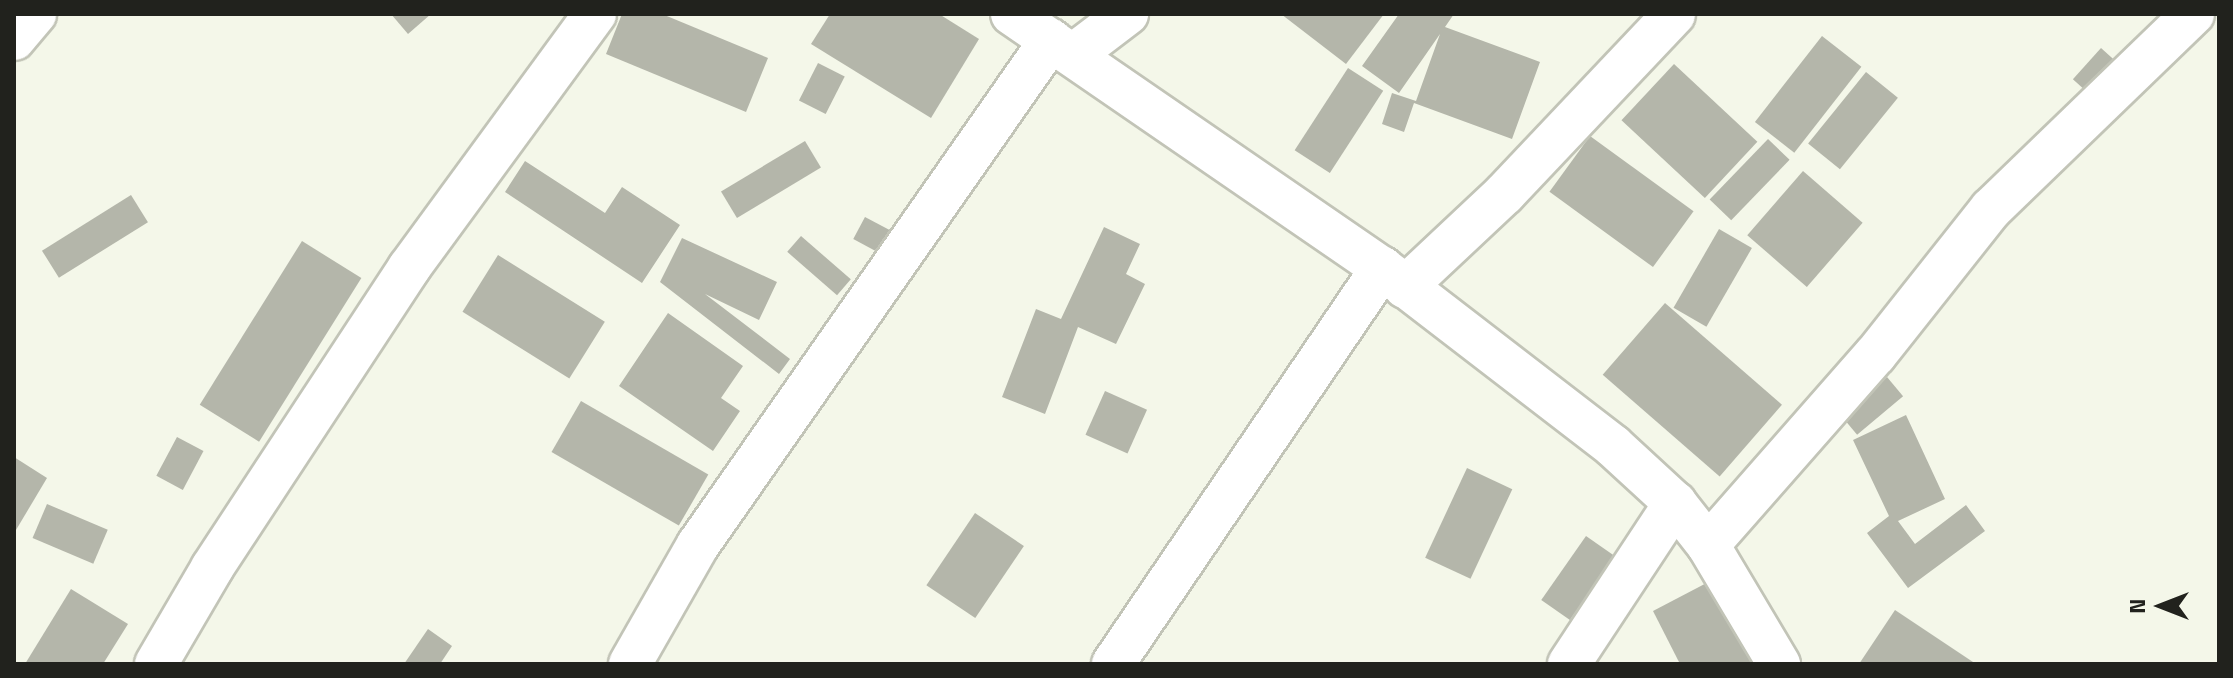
<!DOCTYPE html>
<html>
<head>
<meta charset="utf-8">
<style>
	body { margin:0 }
	#map { position:relative; width:2233px; height:678px; overflow:hidden; background:#f4f7e9; font-family:"Titillium Web",sans-serif }
	div>[style] { position:absolute }
	.building>* { inset:0; background:#b4b6aa; transform-origin:0 0 }
	.roads { filter:drop-shadow(2px 0 #c2c4b7) drop-shadow(-2px 0 #c2c4b7) drop-shadow(0 2px #c2c4b7) drop-shadow(0 -2px #c2c4b7) }
	.minor>* { height:42px; margin:-21px; padding:0 21px; transform-origin:21px; border-radius:21px; background:#fff }
	span { translate:-50% -50%; white-space:nowrap; text-align:center; line-height:1.15; -webkit-text-stroke:8px #f4f7e9; paint-order:stroke }
	.frame { position:absolute; inset:0; border:16px solid #21221d; pointer-events:none }
	.north { position:absolute; left:2121px; top:566px; width:80px; height:80px; -webkit-text-stroke:6px #f4f7e9; paint-order:stroke; rotate:270deg; font-size:22px; font-weight:700; line-height:32px; text-align:center; color:#21221d }
	.north::after { content:''; display:block; margin:auto; width:28px; height:36px; background:#21221d; clip-path:polygon(50% 0,100% 100%,50% 72%,0 100%) }
</style>
</head>
<body>
<div id="map">
	<div class="building">
		<i style="clip-path:polygon(391px 14px,431px 14px,408px 34px)"></i>
		<i style="clip-path:polygon(622px 14px,662px 14px,768px 58px,746px 112px,606px 54px)"></i>
		<i style="clip-path:polygon(830px 14px,939px 14px,979px 39px,931px 118px,811px 44px)"></i>
		<i style="clip-path:polygon(1281px 14px,1384px 14px,1346px 64px)"></i>
		<i style="clip-path:polygon(1399px 14px,1454px 14px,1445px 27px,1540px 62px,1512px 139px,1414px 103px,1404px 132px,1382px 124px,1392px 93px,1416px 101px,1440px 34px,1399px 93px,1362px 66px)"></i>
		<i style="left:1822px;top:36px;width:50px;height:109px;rotate:38deg"></i>
		<i style="left:2101px;top:48px;width:25px;height:42px;rotate:42deg"></i>
		<i style="left:818px;top:63px;width:30px;height:42px;rotate:27deg"></i>
		<i style="left:1674px;top:64px;width:114px;height:77px;rotate:43deg"></i>
		<i style="left:1348px;top:68px;width:42px;height:98px;rotate:33deg"></i>
		<i style="left:1866px;top:72px;width:41px;height:92px;rotate:39deg"></i>
		<i style="left:1590px;top:136px;width:128px;height:69px;rotate:36deg"></i>
		<i style="left:1768px;top:139px;width:30px;height:84px;rotate:44deg"></i>
		<i style="left:805px;top:141px;width:31px;height:98px;rotate:59deg"></i>
		<i style="clip-path:polygon(525px 161px,605px 213px,622px 187px,680px 225px,642px 283px,505px 192px)"></i>
		<i style="left:1803px;top:171px;width:79px;height:85px;rotate:41deg"></i>
		<i style="left:131px;top:195px;width:32px;height:105px;rotate:58deg"></i>
		<i style="left:865px;top:217px;width:30px;height:25px;rotate:28deg"></i>
		<i style="clip-path:polygon(1104px 227px,1140px 244px,1126px 274px,1145px 284px,1116px 344px,1078px 327px,1045px 414px,1002px 397px,1036px 309px,1061px 319px)"></i>
		<i style="left:1719px;top:229px;width:38px;height:91px;rotate:30deg"></i>
		<i style="left:801px;top:236px;width:66px;height:21px;rotate:41deg"></i>
		<i style="clip-path:polygon(682px 238px,777px 282px,759px 320px,705px 294px,790px 359px,779px 374px,660px 282px)"></i>
		<i style="left:302px;top:241px;width:70px;height:193px;rotate:32deg"></i>
		<i style="left:498px;top:255px;width:126px;height:67px;rotate:32deg"></i>
		<i style="left:1665px;top:303px;width:155px;height:95px;rotate:41deg"></i>
		<i style="clip-path:polygon(668px 313px,743px 366px,721px 398px,740px 411px,713px 451px,619px 386px)"></i>
		<i style="left:1887px;top:377px;width:25px;height:60px;rotate:50deg"></i>
		<i style="left:1105px;top:391px;width:46px;height:48px;rotate:24deg"></i>
		<i style="left:581px;top:401px;width:147px;height:59px;rotate:30deg"></i>
		<i style="clip-path:polygon(1906px 415px,1945px 499px,1898px 521px,1915px 544px,1966px 505px,1985px 531px,1908px 588px,1867px 533px,1889px 516px,1853px 440px)"></i>
		<i style="left:177px;top:437px;width:30px;height:44px;rotate:28deg"></i>
		<i style="clip-path:polygon(14px 457px,47px 478px,16px 530px,14px 529px)"></i>
		<i style="left:1467px;top:468px;width:50px;height:99px;rotate:25deg"></i>
		<i style="left:47px;top:504px;width:66px;height:37px;rotate:23deg"></i>
		<i style="left:975px;top:513px;width:59px;height:87px;rotate:34deg"></i>
		<i style="left:1586px;top:536px;width:35px;height:78px;rotate:35deg"></i>
		<i style="clip-path:polygon(1718px 577px,1763px 664px,1680px 664px,1653px 611px)"></i>
		<i style="clip-path:polygon(71px 589px,128px 624px,103px 664px,25px 664px)"></i>
		<i style="clip-path:polygon(1895px 610px,1976px 664px,1859px 664px)"></i>
		<i style="clip-path:polygon(428px 629px,452px 646px,440px 664px,404px 664px)"></i>
	</div>
	<div class="roads">
		<div class="minor">
			<i style="left:1012px;top:14px;width:449px;rotate:34.5deg"></i>
			<i style="left:1382px;top:268px;width:292px;rotate:37.6deg"></i>
			<i style="left:1613px;top:446px;width:84px;rotate:42.6deg"></i>
			<i style="left:1675px;top:503px;width:53px;rotate:51.8deg"></i>
			<i style="left:1708px;top:545px;width:139px;rotate:59.2deg"></i>
			<i style="left:14px;top:39px;width:33px;rotate:-50deg"></i>
			<i style="left:1073px;top:55px;width:68px;rotate:-37.2deg"></i>
			<i style="left:1405px;top:287px;width:137px;rotate:-43.2deg"></i>
			<i style="left:1505px;top:193px;width:246px;rotate:-46.6deg"></i>
			<i style="left:1708px;top:545px;width:254px;rotate:-48.7deg"></i>
			<i style="left:1876px;top:354px;width:185px;rotate:-51.6deg"></i>
			<i style="left:1991px;top:209px;width:281px;rotate:-44deg"></i>
			<i style="left:156px;top:664px;width:111px;rotate:-59.7deg"></i>
			<i style="left:212px;top:568px;width:359px;rotate:-56.7deg"></i>
			<i style="left:409px;top:268px;width:315px;rotate:-53.8deg"></i>
			<i style="left:630px;top:664px;width:137px;rotate:-60.3deg"></i>
			<i style="left:698px;top:545px;width:616px;rotate:-55.05deg"></i>
			<i style="left:1113px;top:664px;width:479px;rotate:-55.8deg"></i>
			<i style="left:1569px;top:664px;width:193px;rotate:-56.6deg"></i>
		</div>
	</div>
	<div class="frame"></div>
	<div class="north">N</div>
</div>
</body>
</html>
